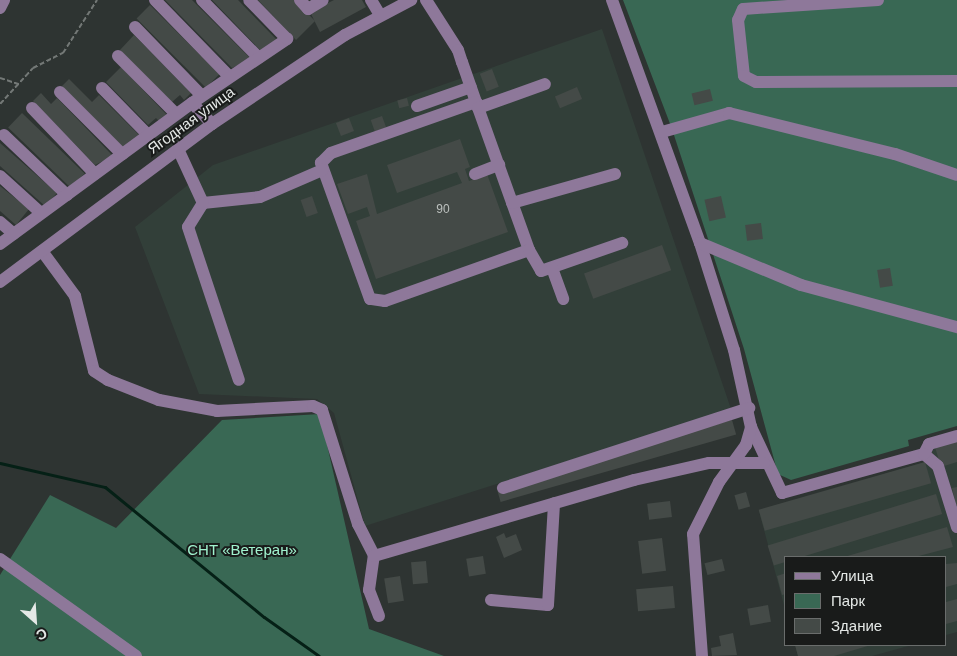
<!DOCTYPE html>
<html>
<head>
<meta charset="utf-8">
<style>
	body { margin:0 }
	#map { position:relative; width:957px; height:656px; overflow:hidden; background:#2e3432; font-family:Helvetica,sans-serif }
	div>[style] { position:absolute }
	.built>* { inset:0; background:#323f39 }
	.green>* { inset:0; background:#396854 }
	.stream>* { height:3px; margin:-1.5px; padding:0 1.5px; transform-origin:1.5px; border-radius:1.5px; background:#052016 }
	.building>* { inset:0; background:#444a47; transform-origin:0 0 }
	.path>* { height:2px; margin-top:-1px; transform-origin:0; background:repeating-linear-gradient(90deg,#737876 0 5px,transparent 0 7.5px) }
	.minor>* { height:12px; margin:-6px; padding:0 6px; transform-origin:6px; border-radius:6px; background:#8e789a }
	span { translate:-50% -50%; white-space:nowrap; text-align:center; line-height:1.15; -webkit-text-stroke:4px #191b1a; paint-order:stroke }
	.number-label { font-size:12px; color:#bcc0be }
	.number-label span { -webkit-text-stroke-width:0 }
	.street-label { font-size:15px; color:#e4e8e6 }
	.park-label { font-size:15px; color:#a1f3cf }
	.legend { position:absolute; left:784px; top:556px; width:162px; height:90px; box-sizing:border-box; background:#191b1a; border:1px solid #6a6d6c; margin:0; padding:6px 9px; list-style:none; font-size:15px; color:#e4e8e6 }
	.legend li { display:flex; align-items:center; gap:10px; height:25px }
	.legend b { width:25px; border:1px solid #6a6d6c }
	.north { position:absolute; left:10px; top:596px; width:50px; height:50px; -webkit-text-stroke:4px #191b1a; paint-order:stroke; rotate:154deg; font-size:14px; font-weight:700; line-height:20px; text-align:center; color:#e4e8e6 }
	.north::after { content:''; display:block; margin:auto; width:18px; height:22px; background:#e4e8e6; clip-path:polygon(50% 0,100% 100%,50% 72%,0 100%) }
</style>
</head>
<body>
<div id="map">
	<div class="built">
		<i style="clip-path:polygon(602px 29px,731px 409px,365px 526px,334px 413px,317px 399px,199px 394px,135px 227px,213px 165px)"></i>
		<i style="clip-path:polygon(957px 440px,957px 632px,946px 635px,946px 557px,786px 557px,786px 613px,759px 511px,925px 462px,935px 447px)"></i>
		<i style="clip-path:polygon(795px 645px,912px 645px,872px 656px,798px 656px)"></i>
	</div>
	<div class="green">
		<i style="clip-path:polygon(623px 0,957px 0,957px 426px,908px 440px,909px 446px,791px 480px,778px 474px,744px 349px,672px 129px)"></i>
		<i style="clip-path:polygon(320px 414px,369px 629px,444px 656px,0 656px,0 575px,50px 495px,116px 528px,222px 420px)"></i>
	</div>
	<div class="stream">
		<i style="left:0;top:463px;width:108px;rotate:12.9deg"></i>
		<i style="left:105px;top:487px;width:205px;rotate:39.3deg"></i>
		<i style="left:264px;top:617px;width:67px;rotate:35.3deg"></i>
	</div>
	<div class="building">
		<i style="clip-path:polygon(165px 0,192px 0,251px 59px,232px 68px)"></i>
		<i style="clip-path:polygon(212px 0,238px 0,277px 40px,263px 53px)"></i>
		<i style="clip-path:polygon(258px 0,295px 0,315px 21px,296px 40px)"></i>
		<i style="clip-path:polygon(334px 0,362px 0,366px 7px,320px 32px,310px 12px)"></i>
		<i style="left:150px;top:5px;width:98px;height:19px;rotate:45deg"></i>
		<i style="clip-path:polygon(134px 35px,191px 93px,184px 100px,180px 95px,172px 102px,120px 50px)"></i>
		<i style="clip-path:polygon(121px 67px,167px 115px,160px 122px,156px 118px,148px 125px,106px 82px)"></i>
		<i style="left:492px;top:69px;width:19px;height:13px;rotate:69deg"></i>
		<i style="clip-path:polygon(69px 79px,92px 102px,99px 95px,139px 135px,125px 149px,62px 86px)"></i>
		<i style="left:577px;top:87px;width:13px;height:24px;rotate:67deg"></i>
		<i style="left:710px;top:89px;width:12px;height:19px;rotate:76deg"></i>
		<i style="clip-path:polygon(41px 93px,51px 104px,57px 98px,113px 156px,95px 165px,33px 101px)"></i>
		<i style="left:407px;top:98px;width:8px;height:10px;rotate:76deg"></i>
		<i style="left:22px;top:113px;width:87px;height:20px;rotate:44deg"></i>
		<i style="left:382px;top:116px;width:12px;height:12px;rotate:70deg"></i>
		<i style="left:349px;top:118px;width:14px;height:14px;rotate:69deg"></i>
		<i style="clip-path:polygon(460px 139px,470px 167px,465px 169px,469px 181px,487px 174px,508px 232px,376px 279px,356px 221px,370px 216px,367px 207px,348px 214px,337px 184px,367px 174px,377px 214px,462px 183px,457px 172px,397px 193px,387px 165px)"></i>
		<i style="clip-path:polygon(0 143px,57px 193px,45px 206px,0 166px)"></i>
		<i style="clip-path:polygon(0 186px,29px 209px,16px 225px,0 211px)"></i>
		<i style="left:312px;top:196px;width:18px;height:12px;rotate:71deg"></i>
		<i style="left:721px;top:196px;width:22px;height:17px;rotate:77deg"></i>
		<i style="left:761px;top:223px;width:16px;height:16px;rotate:83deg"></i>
		<i style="left:662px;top:245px;width:27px;height:83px;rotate:70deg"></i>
		<i style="left:890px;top:268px;width:18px;height:13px;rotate:81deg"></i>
		<i style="left:732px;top:420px;width:15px;height:245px;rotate:74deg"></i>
		<i style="clip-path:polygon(957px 440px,957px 462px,941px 467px,935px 447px)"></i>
		<i style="left:925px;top:462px;width:22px;height:173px;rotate:74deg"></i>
		<i style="clip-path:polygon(957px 487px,957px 505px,956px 505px,952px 488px)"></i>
		<i style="left:746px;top:492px;width:15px;height:12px;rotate:74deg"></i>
		<i style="left:936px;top:494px;width:21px;height:176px;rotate:73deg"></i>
		<i style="left:670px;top:501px;width:16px;height:23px;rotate:83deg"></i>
		<i style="clip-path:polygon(947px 527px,953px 547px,915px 557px,844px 557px)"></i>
		<i style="clip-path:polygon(504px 533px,506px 538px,516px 534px,522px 550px,504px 558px,496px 537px)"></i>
		<i style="left:662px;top:538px;width:33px;height:24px;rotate:83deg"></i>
		<i style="left:483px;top:556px;width:18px;height:17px;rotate:81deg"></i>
		<i style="left:722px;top:559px;width:12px;height:18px;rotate:76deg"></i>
		<i style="left:426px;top:561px;width:22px;height:15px;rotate:85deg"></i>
		<i style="clip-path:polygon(957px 563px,957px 584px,946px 587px,946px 564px)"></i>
		<i style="clip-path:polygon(786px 573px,786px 594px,782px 595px,777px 576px)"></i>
		<i style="left:400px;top:576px;width:25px;height:16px;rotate:81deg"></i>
		<i style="left:673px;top:586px;width:22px;height:37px;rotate:85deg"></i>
		<i style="clip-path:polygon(957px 599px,957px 621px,946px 624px,946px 602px)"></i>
		<i style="left:768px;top:605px;width:17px;height:21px;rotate:80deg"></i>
		<i style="clip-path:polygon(733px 633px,737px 655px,712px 656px,711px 648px,721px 646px,719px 636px)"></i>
		<i style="clip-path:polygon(795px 645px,871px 645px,834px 656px,798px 656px)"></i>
	</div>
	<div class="path">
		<i style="left:0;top:78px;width:20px;rotate:18deg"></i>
		<i style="left:0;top:104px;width:49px;rotate:-47.5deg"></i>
		<i style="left:33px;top:68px;width:34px;rotate:-27deg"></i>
		<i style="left:63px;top:53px;width:63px;rotate:-57.3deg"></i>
	</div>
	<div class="minor">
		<i style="left:155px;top:0;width:107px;rotate:45.8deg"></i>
		<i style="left:202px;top:0;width:81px;rotate:45.5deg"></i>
		<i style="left:300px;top:0;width:12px;rotate:48deg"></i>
		<i style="left:308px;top:9px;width:17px;rotate:-31deg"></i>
		<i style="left:371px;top:0;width:17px;rotate:59deg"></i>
		<i style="left:426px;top:0;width:59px;rotate:57.4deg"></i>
		<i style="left:458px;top:50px;width:13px;rotate:72deg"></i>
		<i style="left:462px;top:62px;width:42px;rotate:70.7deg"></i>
		<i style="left:476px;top:102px;width:157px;rotate:70.3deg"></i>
		<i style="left:529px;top:250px;width:153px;rotate:160.5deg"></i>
		<i style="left:385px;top:301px;width:15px;rotate:-172deg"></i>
		<i style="left:370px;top:299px;width:145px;rotate:-109.8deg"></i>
		<i style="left:321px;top:163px;width:14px;rotate:-45deg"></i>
		<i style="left:331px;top:153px;width:154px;rotate:-19.4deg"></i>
		<i style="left:612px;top:0;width:258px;rotate:70.1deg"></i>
		<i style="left:700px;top:243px;width:112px;rotate:72.4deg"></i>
		<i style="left:734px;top:350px;width:79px;rotate:77.6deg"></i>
		<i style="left:751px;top:427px;width:73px;rotate:64.8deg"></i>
		<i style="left:782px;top:493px;width:147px;rotate:-15.4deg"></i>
		<i style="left:924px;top:454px;width:18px;rotate:41deg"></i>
		<i style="left:938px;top:466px;width:64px;rotate:72.7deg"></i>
		<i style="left:878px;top:0;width:135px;rotate:176.2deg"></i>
		<i style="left:743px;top:9px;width:12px;rotate:114deg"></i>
		<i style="left:738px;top:20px;width:56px;rotate:83.9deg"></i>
		<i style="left:744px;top:76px;width:13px;rotate:27deg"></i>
		<i style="left:756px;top:82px;width:201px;rotate:-0.3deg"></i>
		<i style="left:0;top:8px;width:9px;rotate:-63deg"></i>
		<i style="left:135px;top:27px;width:96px;rotate:45.8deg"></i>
		<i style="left:118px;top:56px;width:82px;rotate:45deg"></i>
		<i style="left:102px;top:88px;width:66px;rotate:45.6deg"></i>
		<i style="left:60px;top:92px;width:88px;rotate:45deg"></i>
		<i style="left:192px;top:103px;width:29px;rotate:46deg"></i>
		<i style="left:417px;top:106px;width:57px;rotate:-19.4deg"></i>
		<i style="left:32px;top:108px;width:91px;rotate:46.3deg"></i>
		<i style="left:478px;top:108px;width:71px;rotate:-19.7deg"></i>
		<i style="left:662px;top:132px;width:70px;rotate:-15.8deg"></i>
		<i style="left:729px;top:113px;width:171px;rotate:13.9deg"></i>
		<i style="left:895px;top:154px;width:65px;rotate:18.7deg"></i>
		<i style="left:4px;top:135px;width:87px;rotate:43.6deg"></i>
		<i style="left:178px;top:149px;width:60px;rotate:65.2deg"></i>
		<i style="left:203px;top:203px;width:57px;rotate:-6deg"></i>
		<i style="left:260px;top:197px;width:68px;rotate:-23.5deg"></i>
		<i style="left:475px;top:174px;width:26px;rotate:-21deg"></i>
		<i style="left:0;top:176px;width:55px;rotate:42.1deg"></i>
		<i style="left:203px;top:203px;width:28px;rotate:122deg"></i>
		<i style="left:188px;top:227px;width:161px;rotate:71.6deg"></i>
		<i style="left:512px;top:203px;width:107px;rotate:-15.7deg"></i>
		<i style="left:0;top:222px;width:18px;rotate:41deg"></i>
		<i style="left:700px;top:243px;width:109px;rotate:22.6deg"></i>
		<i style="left:801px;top:285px;width:162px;rotate:15.1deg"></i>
		<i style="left:0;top:244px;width:238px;rotate:-36.3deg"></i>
		<i style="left:192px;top:103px;width:115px;rotate:-34deg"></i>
		<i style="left:287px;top:39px;width:54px;rotate:-134.3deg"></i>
		<i style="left:529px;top:250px;width:24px;rotate:60deg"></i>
		<i style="left:541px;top:271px;width:86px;rotate:-19.1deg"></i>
		<i style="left:42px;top:251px;width:56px;rotate:53.7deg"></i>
		<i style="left:75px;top:296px;width:77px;rotate:75.8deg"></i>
		<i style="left:94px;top:371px;width:17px;rotate:33deg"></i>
		<i style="left:108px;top:380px;width:55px;rotate:21.4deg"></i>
		<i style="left:159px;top:400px;width:59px;rotate:10.7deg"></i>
		<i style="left:217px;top:411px;width:96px;rotate:-3deg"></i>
		<i style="left:313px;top:406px;width:10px;rotate:24deg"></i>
		<i style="left:322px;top:410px;width:120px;rotate:72.5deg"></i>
		<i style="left:358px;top:524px;width:36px;rotate:63deg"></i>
		<i style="left:552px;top:268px;width:33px;rotate:70deg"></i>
		<i style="left:0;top:282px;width:264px;rotate:-36.7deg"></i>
		<i style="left:212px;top:124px;width:160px;rotate:-33.8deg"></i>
		<i style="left:345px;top:35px;width:75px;rotate:-27.9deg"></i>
		<i style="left:924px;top:454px;width:11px;rotate:-63deg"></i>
		<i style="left:929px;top:444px;width:29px;rotate:-16deg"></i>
		<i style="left:503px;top:488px;width:259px;rotate:-18deg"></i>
		<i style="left:0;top:559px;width:167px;rotate:35.5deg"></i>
		<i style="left:491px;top:600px;width:57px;rotate:5deg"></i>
		<i style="left:548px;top:605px;width:102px;rotate:-86.6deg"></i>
		<i style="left:379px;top:616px;width:28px;rotate:-111deg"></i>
		<i style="left:369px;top:590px;width:34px;rotate:-82deg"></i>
		<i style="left:374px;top:556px;width:271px;rotate:-16.3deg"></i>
		<i style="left:634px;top:480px;width:77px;rotate:-12.8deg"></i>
		<i style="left:709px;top:463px;width:55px"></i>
		<i style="left:702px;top:656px;width:122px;rotate:-94.2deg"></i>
		<i style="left:693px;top:534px;width:58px;rotate:-63.4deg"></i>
		<i style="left:719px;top:482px;width:46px;rotate:-53.9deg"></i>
		<i style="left:746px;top:445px;width:19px;rotate:-74deg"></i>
	</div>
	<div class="number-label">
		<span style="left:443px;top:210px">90</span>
	</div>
	<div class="street-label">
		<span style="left:191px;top:120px;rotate:-36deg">Ягодная улица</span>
	</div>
	<div class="park-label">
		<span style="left:242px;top:550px">СНТ «Ветеран»</span>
	</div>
	<ul class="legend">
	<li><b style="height:6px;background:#8e789a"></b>Улица</li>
	<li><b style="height:14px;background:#396854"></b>Парк</li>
	<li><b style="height:14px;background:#444a47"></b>Здание</li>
	</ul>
	<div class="north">С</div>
</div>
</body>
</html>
